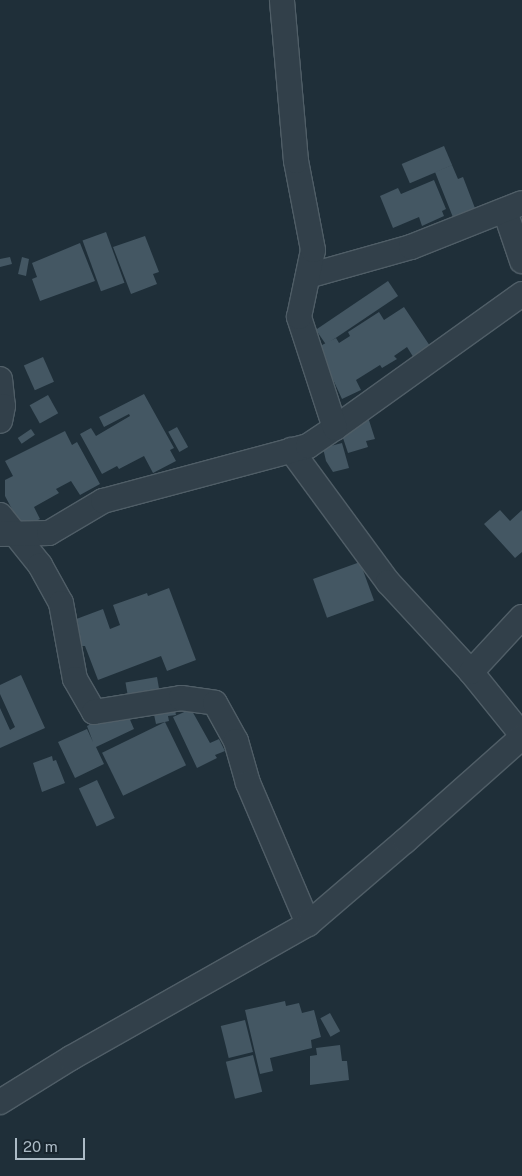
<!DOCTYPE html>
<html>
<head>
<meta charset="utf-8">
<style>
	body { margin:0 }
	#map { position:relative; width:522px; height:1176px; overflow:hidden; background:#1f2f39; font-family:"Public Sans",sans-serif }
	div>[style] { position:absolute }
	.building>* { inset:0; background:#445763; transform-origin:0 0 }
	.roads { filter:drop-shadow(1px 0 #505e67) drop-shadow(-1px 0 #505e67) drop-shadow(0 1px #505e67) drop-shadow(0 -1px #505e67) }
	.minor>* { height:24px; margin:-12px; padding:0 12px; transform-origin:12px; border-radius:12px; background:#32404a }
	span { translate:-50% -50%; white-space:nowrap; text-align:center; line-height:1.15; -webkit-text-stroke:4.5px #18252e; paint-order:stroke }
	.scale { position:absolute; left:15px; top:1138px; width:70px; height:22px; box-sizing:border-box; border:2px solid #acbbc6; border-top:0; padding-left:6px; font-size:15px; line-height:18px; white-space:nowrap; color:#acbbc6; -webkit-text-stroke:4px #18252e; paint-order:stroke }
</style>
</head>
<body>
<div id="map">
	<div class="building">
		<i style="left:444px;top:146px;width:21px;height:46px;rotate:67deg"></i>
		<i style="clip-path:polygon(452px 165px,458px 179px,463px 177px,478px 216px,456px 225px,435px 172px)"></i>
		<i style="clip-path:polygon(434px 180px,446px 209px,442px 211px,444px 216px,422px 226px,419px 217px,393px 228px,380px 196px,398px 188px,401px 194px)"></i>
		<i style="left:106px;top:232px;width:54px;height:25px;rotate:70deg"></i>
		<i style="clip-path:polygon(145px 236px,159px 272px,153px 274px,157px 284px,131px 294px,113px 247px)"></i>
		<i style="clip-path:polygon(80px 243px,95px 281px,40px 301px,32px 279px,37px 277px,32px 263px)"></i>
		<i style="clip-path:polygon(10px 257px,12px 264px,0 267px,0 259px)"></i>
		<i style="clip-path:polygon(22px 257px,29px 259px,26px 276px,18px 274px)"></i>
		<i style="left:388px;top:281px;width:18px;height:87px;rotate:56deg"></i>
		<i style="clip-path:polygon(404px 307px,434px 352px,417px 363px,407px 347px,394px 356px,397px 359px,382px 368px,380px 365px,356px 380px,361px 390px,342px 399px,318px 347px,336px 338px,339px 343px,350px 336px,348px 332px,379px 312px,384px 320px)"></i>
		<i style="left:43px;top:357px;width:27px;height:21px;rotate:66deg"></i>
		<i style="clip-path:polygon(144px 394px,174px 448px,170px 450px,176px 461px,153px 473px,144px 456px,119px 469px,117px 466px,102px 474px,80px 434px,91px 428px,96px 436px,130px 416px,129px 414px,104px 427px,99px 417px)"></i>
		<i style="left:48px;top:395px;width:21px;height:21px;rotate:61deg"></i>
		<i style="clip-path:polygon(367px 414px,375px 439px,366px 441px,368px 447px,348px 453px,342px 435px,358px 426px,356px 421px)"></i>
		<i style="left:177px;top:427px;width:23px;height:10px;rotate:61deg"></i>
		<i style="left:31px;top:429px;width:7px;height:16px;rotate:56deg"></i>
		<i style="clip-path:polygon(65px 431px,72px 445px,77px 442px,100px 484px,80px 495px,71px 481px,56px 489px,59px 493px,34px 507px,40px 519px,22px 528px,5px 496px,5px 480px,13px 476px,5px 461px)"></i>
		<i style="clip-path:polygon(342px 443px,349px 468px,333px 472px,326px 461px,323px 448px)"></i>
		<i style="clip-path:polygon(500px 510px,510px 521px,522px 510px,522px 552px,515px 558px,484px 524px)"></i>
		<i style="left:360px;top:562px;width:41px;height:50px;rotate:70deg"></i>
		<i style="clip-path:polygon(169px 588px,196px 660px,167px 671px,161px 656px,98px 680px,85px 646px,80px 646px,71px 621px,103px 609px,110px 629px,120px 625px,113px 605px,147px 593px,148px 596px)"></i>
		<i style="clip-path:polygon(21px 675px,45px 728px,0 748px,0 708px,10px 730px,15px 727px,0 694px,0 685px)"></i>
		<i style="left:157px;top:677px;width:17px;height:32px;rotate:80deg"></i>
		<i style="clip-path:polygon(174px 706px,176px 715px,168px 716px,169px 721px,156px 724px,153px 710px)"></i>
		<i style="clip-path:polygon(191px 709px,210px 743px,219px 739px,225px 751px,215px 755px,217px 758px,197px 768px,173px 717px)"></i>
		<i style="clip-path:polygon(128px 715px,134px 729px,96px 747px,104px 764px,75px 778px,58px 742px,87px 729px,93px 742px,87px 726px,103px 718px)"></i>
		<i style="left:165px;top:722px;width:48px;height:70px;rotate:64deg"></i>
		<i style="clip-path:polygon(52px 756px,53px 761px,56px 760px,65px 783px,42px 792px,33px 763px)"></i>
		<i style="left:97px;top:780px;width:42px;height:20px;rotate:65deg"></i>
		<i style="clip-path:polygon(285px 1001px,286px 1006px,299px 1003px,302px 1013px,314px 1010px,321px 1037px,311px 1040px,312px 1048px,270px 1058px,273px 1071px,260px 1074px,245px 1010px)"></i>
		<i style="left:330px;top:1013px;width:21px;height:11px;rotate:61deg"></i>
		<i style="left:245px;top:1020px;width:33px;height:25px;rotate:76deg"></i>
		<i style="clip-path:polygon(340px 1045px,342px 1061px,347px 1061px,349px 1080px,310px 1085px,310px 1056px,317px 1055px,316px 1048px)"></i>
		<i style="left:253px;top:1055px;width:38px;height:28px;rotate:76deg"></i>
	</div>
	<div class="roads">
		<div class="minor">
			<i style="left:505px;top:211px;width:53px;rotate:71.2deg"></i>
			<i style="left:308px;top:276px;width:107px;rotate:-15.7deg"></i>
			<i style="left:411px;top:247px;width:119px;rotate:-21.6deg"></i>
			<i style="left:0;top:379px;width:27px;rotate:84deg"></i>
			<i style="left:3px;top:406px;width:15px;rotate:101deg"></i>
			<i style="left:335px;top:428px;width:230px;rotate:-35.6deg"></i>
			<i style="left:291px;top:450px;width:164px;rotate:53.7deg"></i>
			<i style="left:388px;top:582px;width:122px;rotate:47.3deg"></i>
			<i style="left:471px;top:672px;width:81px;rotate:51deg"></i>
			<i style="left:0;top:515px;width:64px;rotate:51.3deg"></i>
			<i style="left:40px;top:565px;width:43px;rotate:61.1deg"></i>
			<i style="left:61px;top:603px;width:77px;rotate:79.6deg"></i>
			<i style="left:75px;top:679px;width:38px;rotate:60deg"></i>
			<i style="left:94px;top:712px;width:88px;rotate:-9.1deg"></i>
			<i style="left:181px;top:698px;width:34px;rotate:8deg"></i>
			<i style="left:215px;top:703px;width:43px;rotate:61.1deg"></i>
			<i style="left:236px;top:741px;width:44px;rotate:74.1deg"></i>
			<i style="left:248px;top:783px;width:153px;rotate:66.9deg"></i>
			<i style="left:0;top:534px;width:49px;rotate:-1.2deg"></i>
			<i style="left:49px;top:533px;width:63px;rotate:-30.7deg"></i>
			<i style="left:103px;top:501px;width:212px;rotate:-15deg"></i>
			<i style="left:308px;top:446px;width:32px;rotate:-34deg"></i>
			<i style="left:335px;top:428px;width:117px;rotate:-108deg"></i>
			<i style="left:299px;top:317px;width:68px;rotate:-78.2deg"></i>
			<i style="left:313px;top:250px;width:91px;rotate:-100.8deg"></i>
			<i style="left:296px;top:161px;width:162px;rotate:-95deg"></i>
			<i style="left:471px;top:672px;width:75px;rotate:-47.2deg"></i>
			<i style="left:0;top:1102px;width:84px;rotate:-31.8deg"></i>
			<i style="left:71px;top:1058px;width:272px;rotate:-29.5deg"></i>
			<i style="left:308px;top:924px;width:128px;rotate:-40.6deg"></i>
			<i style="left:405px;top:841px;width:157px;rotate:-41.6deg"></i>
		</div>
	</div>
	<div class="scale">20 m</div>
</div>
</body>
</html>
